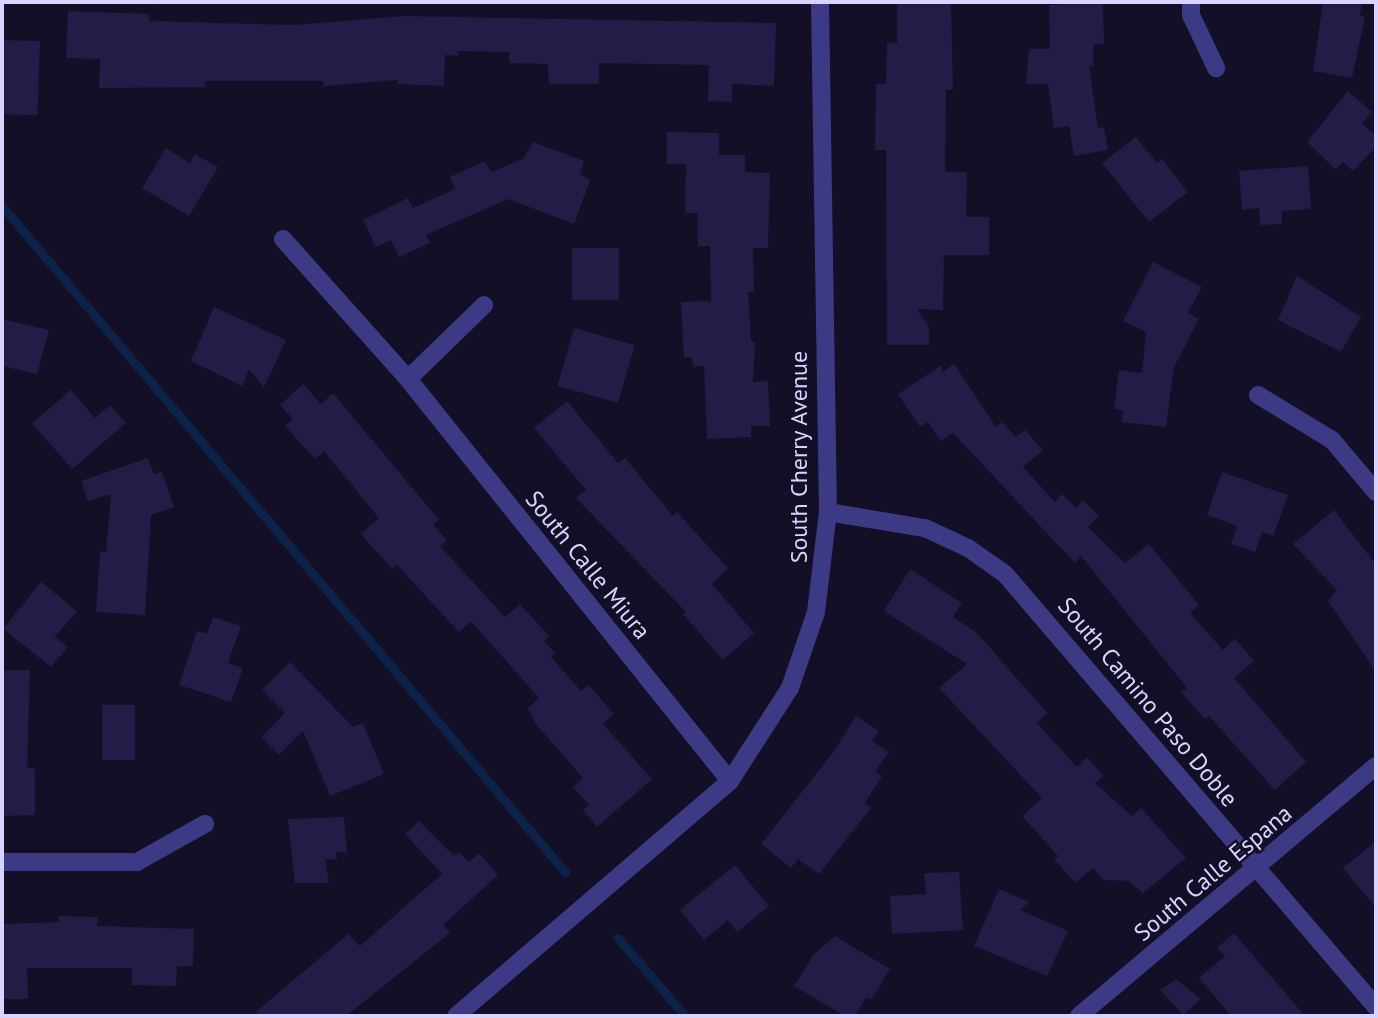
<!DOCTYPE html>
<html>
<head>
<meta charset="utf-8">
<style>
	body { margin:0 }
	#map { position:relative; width:1378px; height:1018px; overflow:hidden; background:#130f26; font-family:"PT Sans",sans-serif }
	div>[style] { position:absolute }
	.stream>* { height:9px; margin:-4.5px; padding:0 4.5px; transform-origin:4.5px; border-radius:4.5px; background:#0c2248 }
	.building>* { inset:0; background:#241b47; transform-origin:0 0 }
	.street>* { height:18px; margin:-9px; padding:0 9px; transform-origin:9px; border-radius:9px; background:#3d3a85 }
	span { translate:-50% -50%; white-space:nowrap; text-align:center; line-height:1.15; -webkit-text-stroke:5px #130f26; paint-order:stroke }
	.street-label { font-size:24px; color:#d9d4ff }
	.frame { position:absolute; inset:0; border:4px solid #d9d4ff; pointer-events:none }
</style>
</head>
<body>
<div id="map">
	<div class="stream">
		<i style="left:2px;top:206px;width:872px;rotate:49.79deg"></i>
		<i style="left:618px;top:938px;width:103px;rotate:49.3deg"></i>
	</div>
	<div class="building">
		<i style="clip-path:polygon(897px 2px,951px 2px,953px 90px,946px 90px,945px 172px,967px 172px,966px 217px,989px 217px,989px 255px,944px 255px,943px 310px,917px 309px,929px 327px,929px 345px,887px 345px,886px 150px,875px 150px,876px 84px,886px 84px,887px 42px,897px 44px)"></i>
		<i style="clip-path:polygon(1323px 2px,1362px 2px,1360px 16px,1365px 17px,1352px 78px,1313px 71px)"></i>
		<i style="clip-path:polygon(1103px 3px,1104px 44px,1093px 45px,1093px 66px,1089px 66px,1098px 128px,1104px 127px,1108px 150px,1074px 156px,1069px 126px,1054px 128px,1048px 84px,1026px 84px,1029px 49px,1050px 49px,1049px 5px)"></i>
		<i style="clip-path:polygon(68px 11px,149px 14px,149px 21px,293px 25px,405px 16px,776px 23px,774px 86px,732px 84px,732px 102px,708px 101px,709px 65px,599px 63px,599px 84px,549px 84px,548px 64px,509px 63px,509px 52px,458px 51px,458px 56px,445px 55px,444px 86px,397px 84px,398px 80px,324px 86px,323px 81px,205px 81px,205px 87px,99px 88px,100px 59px,66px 58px)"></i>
		<i style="left:2px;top:40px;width:38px;height:74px;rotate:2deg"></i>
		<i style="clip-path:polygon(1348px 91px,1372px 112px,1362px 123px,1376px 136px,1376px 147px,1353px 171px,1343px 162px,1336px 170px,1307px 142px)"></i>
		<i style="clip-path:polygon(667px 132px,719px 133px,719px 155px,745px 155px,745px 172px,770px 173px,768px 248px,753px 248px,754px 292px,748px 292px,751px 341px,755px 342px,753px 382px,768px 381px,770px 426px,751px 426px,751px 437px,707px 439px,704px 366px,694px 367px,691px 357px,684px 357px,681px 302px,711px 301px,710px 246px,698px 246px,698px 213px,685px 213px,686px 164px,667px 164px)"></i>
		<i style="clip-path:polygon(1136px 137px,1157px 163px,1162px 159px,1188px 192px,1149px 222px,1102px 163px)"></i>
		<i style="clip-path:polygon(533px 142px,584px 161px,580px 174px,590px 180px,574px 224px,508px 199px,426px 235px,430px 243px,399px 257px,391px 240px,376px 247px,363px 220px,408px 198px,413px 208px,455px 189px,450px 177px,485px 161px,491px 172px,523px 159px)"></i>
		<i style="clip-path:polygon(166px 148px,190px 163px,195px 154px,218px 167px,189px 216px,142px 188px)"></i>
		<i style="clip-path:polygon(1308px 166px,1311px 209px,1282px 211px,1282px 224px,1260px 225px,1259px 208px,1242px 210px,1239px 171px)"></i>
		<i style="left:572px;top:248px;width:47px;height:52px"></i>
		<i style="clip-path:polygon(1153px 262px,1202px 287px,1188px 313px,1199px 319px,1174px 367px,1166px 427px,1122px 422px,1123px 410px,1114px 409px,1119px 370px,1142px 373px,1146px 332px,1123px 321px)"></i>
		<i style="clip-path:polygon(1297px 276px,1361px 317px,1341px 352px,1278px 320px)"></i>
		<i style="clip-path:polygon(214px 307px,286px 340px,264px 387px,249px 370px,242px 386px,191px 361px)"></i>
		<i style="clip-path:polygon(2px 319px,49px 330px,37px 374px,2px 366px)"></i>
		<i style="left:574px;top:328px;width:63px;height:60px;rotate:16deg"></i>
		<i style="clip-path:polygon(954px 364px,996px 427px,1002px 422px,1016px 437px,1025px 430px,1043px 450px,1023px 467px,1055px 502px,1062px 494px,1076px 508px,1083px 500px,1099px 516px,1088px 527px,1125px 563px,1149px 544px,1199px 605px,1190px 613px,1223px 650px,1235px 639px,1254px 661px,1234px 678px,1306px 762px,1275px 790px,1209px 716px,1205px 719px,1181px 692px,1187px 688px,1081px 556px,1075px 563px,953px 433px,941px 441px,928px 422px,920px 427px,898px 394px,942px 365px,942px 373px)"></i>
		<i style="clip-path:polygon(303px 384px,321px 404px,333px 393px,439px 520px,433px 525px,447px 540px,440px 546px,505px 617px,520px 604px,549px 636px,544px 641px,555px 653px,551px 657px,581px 691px,589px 685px,614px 714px,603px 724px,652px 779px,597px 827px,583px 810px,589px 805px,573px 787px,583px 778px,535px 723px,528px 708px,539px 698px,471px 621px,459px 632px,397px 565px,392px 569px,361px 534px,379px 518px,324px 451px,315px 459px,285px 426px,293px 419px,280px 405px)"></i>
		<i style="clip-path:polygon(71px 390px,95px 418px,110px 405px,126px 423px,72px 469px,32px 423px)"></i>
		<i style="clip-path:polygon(567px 401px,618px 463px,625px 458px,673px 516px,677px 512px,728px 568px,712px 584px,754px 633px,723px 660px,683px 614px,686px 612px,576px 498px,586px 490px,534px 428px)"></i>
		<i style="clip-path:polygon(148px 458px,154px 474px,162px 472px,174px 507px,151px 515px,145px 615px,96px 612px,100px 551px,106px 552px,111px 494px,88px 501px,81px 481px)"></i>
		<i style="clip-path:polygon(1222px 472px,1288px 495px,1273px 536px,1262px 532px,1255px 552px,1231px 544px,1237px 526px,1207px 515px)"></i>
		<i style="clip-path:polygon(1334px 510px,1376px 565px,1376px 672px,1328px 601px,1337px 590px,1293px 544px)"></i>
		<i style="clip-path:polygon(910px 569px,962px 603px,953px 617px,977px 633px,1047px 713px,1037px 723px,1077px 767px,1087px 757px,1103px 776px,1095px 783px,1132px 816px,1141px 808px,1186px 858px,1143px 893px,1129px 881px,1104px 880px,1093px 868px,1075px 883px,1054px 859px,1058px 856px,1022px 816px,1042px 798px,939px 688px,967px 664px,884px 611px)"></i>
		<i style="clip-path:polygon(41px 582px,77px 611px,55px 637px,68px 647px,51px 667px,3px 629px)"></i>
		<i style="clip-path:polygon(213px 617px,241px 626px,228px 663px,243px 668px,231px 702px,179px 685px,197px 631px,207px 634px)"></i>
		<i style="clip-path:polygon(290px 662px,353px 727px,363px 723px,384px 774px,330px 796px,303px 731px,279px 755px,261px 737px,285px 713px,262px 690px)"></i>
		<i style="clip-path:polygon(2px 670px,30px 670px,27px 767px,35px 769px,35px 815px,2px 816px)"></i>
		<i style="left:102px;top:705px;width:33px;height:55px"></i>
		<i style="clip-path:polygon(856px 716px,879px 731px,872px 741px,889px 752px,875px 772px,882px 776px,865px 803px,871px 808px,819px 874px,798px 859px,791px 868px,761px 844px,835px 750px)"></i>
		<i style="clip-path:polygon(344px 817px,347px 853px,336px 852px,337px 860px,325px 859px,329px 883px,295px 883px,288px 819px)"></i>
		<i style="clip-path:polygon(419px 821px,454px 856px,459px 852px,469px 862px,479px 853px,498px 875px,443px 925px,450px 933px,346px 1016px,251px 1016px,348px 934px,360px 946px,442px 874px,405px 834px)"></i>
		<i style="clip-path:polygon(1376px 841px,1376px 908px,1343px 868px)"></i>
		<i style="clip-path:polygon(735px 865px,769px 906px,737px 932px,728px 920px,704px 940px,680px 910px)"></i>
		<i style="clip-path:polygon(959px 872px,963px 930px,892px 934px,890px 896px,926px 894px,924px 873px)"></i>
		<i style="clip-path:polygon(999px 889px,1029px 902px,1020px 910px,1068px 931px,1047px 976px,974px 946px)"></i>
		<i style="clip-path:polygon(59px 916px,98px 917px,97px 926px,194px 929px,193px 966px,177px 966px,176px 986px,132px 985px,132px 968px,27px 968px,28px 999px,2px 999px,2px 924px,59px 922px)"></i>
		<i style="clip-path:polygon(1234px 933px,1305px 1016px,1231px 1016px,1199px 978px,1225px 956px,1217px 948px)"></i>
		<i style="clip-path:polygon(835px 936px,890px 969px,871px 1000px,866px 997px,855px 1016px,845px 1016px,794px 986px,814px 954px)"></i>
		<i style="clip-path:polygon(1176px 979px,1201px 999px,1183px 1015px,1160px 990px)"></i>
	</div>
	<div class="street">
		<i style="left:1191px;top:2px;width:13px;rotate:90deg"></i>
		<i style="left:1191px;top:15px;width:59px;rotate:64.7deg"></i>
		<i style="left:283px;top:239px;width:188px;rotate:48.2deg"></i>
		<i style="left:408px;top:379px;width:515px;rotate:51.31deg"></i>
		<i style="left:408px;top:379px;width:106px;rotate:-44.2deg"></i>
		<i style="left:1258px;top:395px;width:87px;rotate:31.3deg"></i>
		<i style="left:1332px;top:440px;width:68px;rotate:49.8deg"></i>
		<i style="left:828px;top:512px;width:98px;rotate:9.4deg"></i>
		<i style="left:925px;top:528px;width:47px;rotate:24.9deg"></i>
		<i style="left:968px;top:548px;width:45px;rotate:35.1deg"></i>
		<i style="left:1005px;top:574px;width:570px;rotate:49.41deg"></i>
		<i style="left:2px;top:862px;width:135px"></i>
		<i style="left:137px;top:862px;width:78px;rotate:-29.2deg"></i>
		<i style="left:456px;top:1016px;width:361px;rotate:-40.6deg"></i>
		<i style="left:730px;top:781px;width:111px;rotate:-57.2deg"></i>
		<i style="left:790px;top:688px;width:80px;rotate:-71.1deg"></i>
		<i style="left:816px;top:612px;width:101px;rotate:-83.2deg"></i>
		<i style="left:828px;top:512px;width:510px;rotate:-90.9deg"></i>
		<i style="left:1079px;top:1016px;width:388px;rotate:-40.1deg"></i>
	</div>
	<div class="street-label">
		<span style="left:799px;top:457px;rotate:-90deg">South Cherry Avenue</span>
		<span style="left:588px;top:565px;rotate:51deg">South Calle Miura</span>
		<span style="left:1148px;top:702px;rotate:50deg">South Camino Paso Doble</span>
		<span style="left:1213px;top:873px;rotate:-40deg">South Calle Espana</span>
	</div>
	<div class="frame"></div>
</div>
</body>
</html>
